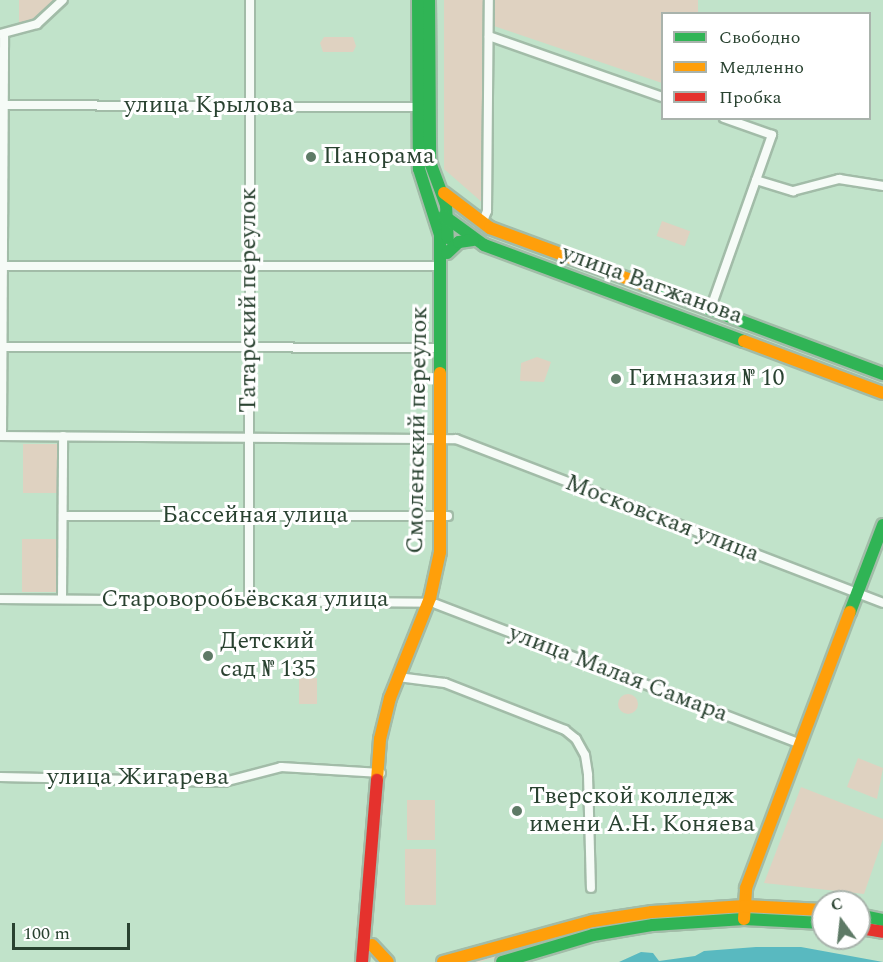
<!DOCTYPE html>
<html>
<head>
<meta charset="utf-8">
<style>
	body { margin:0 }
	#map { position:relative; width:883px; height:962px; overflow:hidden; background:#c1e3ca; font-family:Spectral,serif }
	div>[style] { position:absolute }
	.green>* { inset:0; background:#dfd2c1; transform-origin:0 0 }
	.round { border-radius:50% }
	.water>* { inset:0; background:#59b9c0 }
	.roads { filter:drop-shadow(2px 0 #a2bca8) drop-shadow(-2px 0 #a2bca8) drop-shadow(0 2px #a2bca8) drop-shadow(0 -2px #a2bca8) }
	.street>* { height:8px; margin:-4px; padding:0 4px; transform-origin:4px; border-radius:4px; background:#f6fbf7 }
	.fast>* { height:12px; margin:-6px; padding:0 6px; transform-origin:6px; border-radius:6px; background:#30b455 }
	.slow>* { height:12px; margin:-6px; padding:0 6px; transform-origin:6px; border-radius:6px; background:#ff9f0a }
	.jam>* { height:12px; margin:-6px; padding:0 6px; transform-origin:6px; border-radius:6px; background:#e5322d }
	.dots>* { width:16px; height:16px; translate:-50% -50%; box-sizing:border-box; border:3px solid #fff; border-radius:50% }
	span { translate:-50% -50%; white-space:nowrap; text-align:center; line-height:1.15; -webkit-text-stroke:6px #fff; paint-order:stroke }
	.street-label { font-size:24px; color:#294230 }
	.poi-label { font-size:24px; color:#294230 }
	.left { translate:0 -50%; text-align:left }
	.legend { position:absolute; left:661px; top:12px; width:210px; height:108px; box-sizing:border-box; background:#fff; border:2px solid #a9b3ac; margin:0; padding:8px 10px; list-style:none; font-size:18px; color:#294230 }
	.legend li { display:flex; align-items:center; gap:12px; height:30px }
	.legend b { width:30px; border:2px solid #a9b3ac }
	.north { position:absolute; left:811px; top:890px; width:60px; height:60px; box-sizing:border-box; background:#fff; border:2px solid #a9b3ac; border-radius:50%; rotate:345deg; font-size:16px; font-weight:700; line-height:24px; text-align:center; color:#294230 }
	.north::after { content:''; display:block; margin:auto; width:21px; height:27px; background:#5e7a66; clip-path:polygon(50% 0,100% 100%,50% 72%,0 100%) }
	.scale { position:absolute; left:12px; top:923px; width:118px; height:27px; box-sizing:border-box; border:3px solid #294230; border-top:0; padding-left:8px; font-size:18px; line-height:21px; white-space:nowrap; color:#294230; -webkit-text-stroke:4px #fff; paint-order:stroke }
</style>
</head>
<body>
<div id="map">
	<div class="green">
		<i style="clip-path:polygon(19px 0,55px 0,37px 17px,19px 26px)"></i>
		<i style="clip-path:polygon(444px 0,484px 0,484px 204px,444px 169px)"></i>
		<i style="clip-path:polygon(495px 0,698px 0,698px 13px,662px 14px,662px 83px,494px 26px)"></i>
		<i style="clip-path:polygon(324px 37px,353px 37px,356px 46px,353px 52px,323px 52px,320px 43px)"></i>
		<i style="left:662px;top:221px;width:30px;height:16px;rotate:20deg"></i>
		<i style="clip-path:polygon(537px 357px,551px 362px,544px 382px,520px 381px,521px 363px)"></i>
		<i style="left:23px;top:444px;width:37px;height:49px"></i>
		<i style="left:22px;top:539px;width:39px;height:53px"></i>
		<i style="left:299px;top:678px;width:18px;height:26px"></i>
		<i class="round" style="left:618px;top:694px;width:20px;height:20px"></i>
		<i style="clip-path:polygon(858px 758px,883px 768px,877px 799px,847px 787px)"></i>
		<i style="clip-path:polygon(801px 787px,883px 819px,883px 839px,864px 894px,764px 883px)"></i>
		<i style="left:407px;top:800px;width:28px;height:40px"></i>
		<i style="left:405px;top:849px;width:31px;height:56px"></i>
		<i style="clip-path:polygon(727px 911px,727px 915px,591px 930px,479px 962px,464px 962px,591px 927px,653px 916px)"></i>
	</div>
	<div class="water">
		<i style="clip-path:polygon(756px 947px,801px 947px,883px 962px,619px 962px,641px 952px,653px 953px,659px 961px,695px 956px,704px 951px)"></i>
	</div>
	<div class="roads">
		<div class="street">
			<i style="left:0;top:34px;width:38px;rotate:-15deg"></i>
			<i style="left:37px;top:24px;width:35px;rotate:-43deg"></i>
			<i style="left:489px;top:36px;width:183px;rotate:19.4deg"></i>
			<i style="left:0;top:105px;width:419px;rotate:0.3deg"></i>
			<i style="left:756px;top:180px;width:39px;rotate:17deg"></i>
			<i style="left:793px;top:191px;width:48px;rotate:-14.6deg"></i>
			<i style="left:839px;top:179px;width:45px;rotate:9deg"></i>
			<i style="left:482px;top:224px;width:14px;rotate:-69deg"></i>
			<i style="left:487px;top:211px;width:211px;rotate:-89.5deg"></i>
			<i style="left:0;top:266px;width:440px"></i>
			<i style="left:710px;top:310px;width:186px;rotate:-70.5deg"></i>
			<i style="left:772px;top:135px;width:51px;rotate:-160.5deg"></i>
			<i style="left:0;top:347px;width:441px;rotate:0.1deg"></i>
			<i style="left:0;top:436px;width:456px;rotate:0.4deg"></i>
			<i style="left:456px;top:439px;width:457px;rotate:21deg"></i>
			<i style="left:2px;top:436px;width:402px;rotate:-89.7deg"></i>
			<i style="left:63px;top:516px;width:385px"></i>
			<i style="left:0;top:599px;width:428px;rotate:0.5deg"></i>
			<i style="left:62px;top:599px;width:163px;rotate:-89.6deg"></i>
			<i style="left:249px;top:599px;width:599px;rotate:-89.9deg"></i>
			<i style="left:436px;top:604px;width:390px;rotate:21deg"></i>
			<i style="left:398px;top:677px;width:47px;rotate:7.3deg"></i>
			<i style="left:445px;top:683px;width:129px;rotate:21.4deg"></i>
			<i style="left:565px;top:730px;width:14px;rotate:39deg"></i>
			<i style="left:576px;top:739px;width:18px;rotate:61deg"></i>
			<i style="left:585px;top:755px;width:20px;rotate:81deg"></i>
			<i style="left:588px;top:775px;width:113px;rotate:88.5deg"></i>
			<i style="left:0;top:777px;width:224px;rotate:1.3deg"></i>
			<i style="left:224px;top:782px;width:59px;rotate:-14.7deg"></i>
			<i style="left:281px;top:767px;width:100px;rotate:3.4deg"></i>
		</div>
		<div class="fast">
			<i style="left:418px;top:0;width:169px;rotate:89.7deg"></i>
			<i style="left:419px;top:169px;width:69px;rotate:72.3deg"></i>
			<i style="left:440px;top:235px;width:138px;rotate:90deg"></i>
			<i style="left:429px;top:0;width:162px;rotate:89.6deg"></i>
			<i style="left:430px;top:162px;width:46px;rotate:69.6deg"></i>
			<i style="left:446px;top:205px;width:33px;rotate:87deg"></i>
			<i style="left:444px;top:216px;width:49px;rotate:35.9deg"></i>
			<i style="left:484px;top:245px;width:277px;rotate:20.3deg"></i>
			<i style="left:447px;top:253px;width:16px;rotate:-43deg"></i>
			<i style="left:459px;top:242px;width:14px;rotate:-8deg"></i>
			<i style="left:650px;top:287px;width:249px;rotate:20.5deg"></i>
			<i style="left:850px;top:612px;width:93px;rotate:-69.2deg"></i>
			<i style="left:859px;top:915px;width:25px;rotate:12deg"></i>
			<i style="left:502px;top:962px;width:95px;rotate:-16.5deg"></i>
			<i style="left:593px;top:935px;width:61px;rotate:-9.5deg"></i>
			<i style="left:653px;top:925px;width:91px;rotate:-3.8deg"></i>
			<i style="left:744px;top:919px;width:79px;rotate:2.9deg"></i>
		</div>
		<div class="slow">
			<i style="left:444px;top:193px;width:58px;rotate:37.3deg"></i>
			<i style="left:490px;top:228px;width:171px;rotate:20.2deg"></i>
			<i style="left:744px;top:341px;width:148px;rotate:20.5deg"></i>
			<i style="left:377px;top:780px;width:41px;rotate:-85.8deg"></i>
			<i style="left:380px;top:739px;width:42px;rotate:-76.3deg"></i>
			<i style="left:390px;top:698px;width:108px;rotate:-68.2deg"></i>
			<i style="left:430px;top:598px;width:47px;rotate:-77.7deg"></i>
			<i style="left:440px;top:552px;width:179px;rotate:-90deg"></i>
			<i style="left:744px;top:919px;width:31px;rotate:-86deg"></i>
			<i style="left:746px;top:888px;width:295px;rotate:-69.4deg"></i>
			<i style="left:372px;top:945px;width:23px;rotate:47deg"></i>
			<i style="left:443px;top:962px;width:156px;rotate:-15.3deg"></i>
			<i style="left:593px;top:921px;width:60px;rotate:-8.7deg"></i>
			<i style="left:652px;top:912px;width:93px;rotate:-3.7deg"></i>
			<i style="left:745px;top:906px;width:78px;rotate:2.9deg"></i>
		</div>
		<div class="jam">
			<i style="left:859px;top:928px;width:24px;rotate:9deg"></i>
			<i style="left:362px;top:962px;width:183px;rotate:-85.3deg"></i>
		</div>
	</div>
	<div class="dots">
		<i style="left:311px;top:157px;background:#5e7a66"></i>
		<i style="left:616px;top:379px;background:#5e7a66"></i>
		<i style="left:208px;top:656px;background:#5e7a66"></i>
		<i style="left:517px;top:811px;background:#5e7a66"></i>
	</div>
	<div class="street-label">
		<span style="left:209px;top:106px">улица Крылова</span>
		<span style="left:652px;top:285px;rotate:20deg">улица Вагжанова</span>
		<span style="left:249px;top:300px;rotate:-90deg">Татарский переулок</span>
		<span style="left:418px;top:430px;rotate:-89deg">Смоленский переулок</span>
		<span style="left:255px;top:516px">Бассейная улица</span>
		<span style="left:662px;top:519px;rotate:21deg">Московская улица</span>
		<span style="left:245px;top:600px">Староворобьёвская улица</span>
		<span style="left:618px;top:674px;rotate:21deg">улица Малая Самара</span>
		<span style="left:138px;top:778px">улица Жигарева</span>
	</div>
	<div class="poi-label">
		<span class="left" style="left:323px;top:157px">Панорама</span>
		<span class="left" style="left:628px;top:379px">Гимназия № 10</span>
		<span class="left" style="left:220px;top:656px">Детский<br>сад № 135</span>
		<span class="left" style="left:529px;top:811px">Тверской колледж<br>имени А.Н. Коняева</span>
	</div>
	<ul class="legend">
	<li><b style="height:8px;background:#30b455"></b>Свободно</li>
	<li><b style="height:8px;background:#ff9f0a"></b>Медленно</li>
	<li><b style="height:8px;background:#e5322d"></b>Пробка</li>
	</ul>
	<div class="north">С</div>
	<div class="scale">100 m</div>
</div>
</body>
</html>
